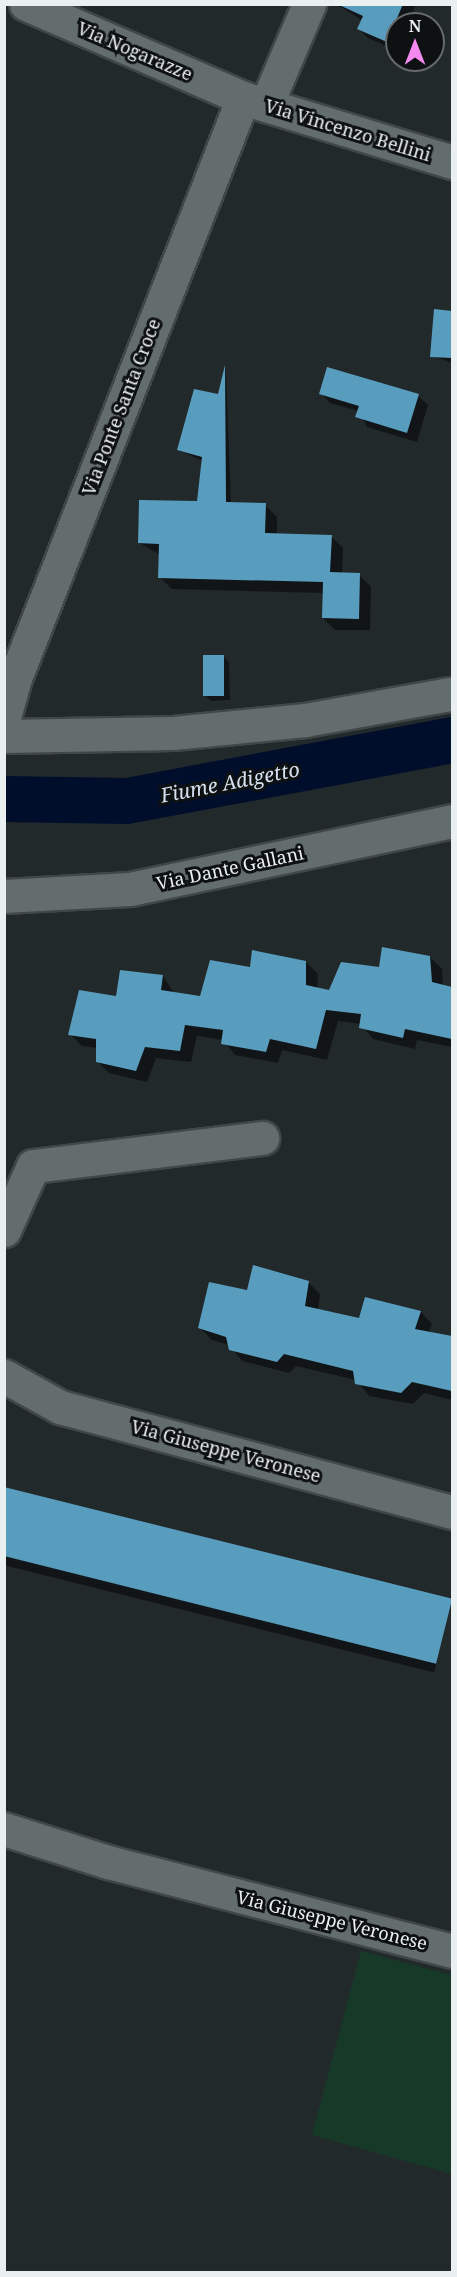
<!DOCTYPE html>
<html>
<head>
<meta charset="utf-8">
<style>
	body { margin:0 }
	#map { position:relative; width:457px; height:2277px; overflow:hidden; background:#22292b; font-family:"Noto Serif",serif }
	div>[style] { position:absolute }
	.green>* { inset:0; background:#173a28 }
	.shadow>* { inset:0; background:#0007; transform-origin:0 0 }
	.canal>* { height:46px; margin:-23px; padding:0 23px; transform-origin:23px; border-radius:23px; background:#000e2c }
	.building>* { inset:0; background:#599dbe; transform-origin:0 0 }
	.roads { filter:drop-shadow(2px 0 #414748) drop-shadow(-2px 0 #414748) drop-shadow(0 2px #414748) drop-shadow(0 -2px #414748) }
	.minor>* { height:33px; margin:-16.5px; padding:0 16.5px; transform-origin:16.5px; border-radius:16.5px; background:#646d6e }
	span { translate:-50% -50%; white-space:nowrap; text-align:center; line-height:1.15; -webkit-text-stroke:6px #0e1112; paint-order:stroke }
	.street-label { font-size:18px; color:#eaeff0 }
	.water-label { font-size:20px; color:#d6e1f0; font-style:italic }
	.frame { position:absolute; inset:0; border:6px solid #eaeff0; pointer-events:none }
	.north { position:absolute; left:385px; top:12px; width:60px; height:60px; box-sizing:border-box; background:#0e1112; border:2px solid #666a6b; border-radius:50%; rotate:0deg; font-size:16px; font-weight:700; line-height:24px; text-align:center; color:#eaeff0 }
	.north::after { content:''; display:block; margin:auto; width:21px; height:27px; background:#f489f0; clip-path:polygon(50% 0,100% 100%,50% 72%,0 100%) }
</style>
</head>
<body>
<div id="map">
	<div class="green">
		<i style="clip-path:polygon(361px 1951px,452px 1975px,452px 2174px,312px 2135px)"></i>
	</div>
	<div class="shadow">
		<i style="clip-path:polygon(336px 4px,416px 4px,408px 24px,397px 24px,396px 50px,368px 38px,359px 29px,362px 20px)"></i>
		<i style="clip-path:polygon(436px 311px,452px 312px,452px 363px,432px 356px)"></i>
		<i style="clip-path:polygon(226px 370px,231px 504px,265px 505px,277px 517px,277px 535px,331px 536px,343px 548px,342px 574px,359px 575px,371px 587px,370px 630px,335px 630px,323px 618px,324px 593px,172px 589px,160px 577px,160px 555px,140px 543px,201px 503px,203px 461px,179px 450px,219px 395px)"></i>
		<i style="clip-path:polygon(321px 393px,418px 396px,428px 405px,417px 442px,367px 427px,359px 411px,330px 403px)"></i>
		<i style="clip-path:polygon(223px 656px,229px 662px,230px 700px,211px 701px,206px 696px)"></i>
		<i style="clip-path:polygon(430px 957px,442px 969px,443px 986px,452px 988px,452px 1047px,417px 1040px,415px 1049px,373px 1039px,361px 1024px,338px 1021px,327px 1060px,282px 1050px,278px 1063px,235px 1055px,223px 1040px,197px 1036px,191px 1062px,156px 1058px,147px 1082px,109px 1073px,97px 1061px,97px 1048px,82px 1046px,70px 1034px,117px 998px,163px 976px,174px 993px,201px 998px,251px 968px,306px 962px,318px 974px,317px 989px,330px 991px,380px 969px)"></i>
		<i style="clip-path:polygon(308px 1282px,320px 1294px,318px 1310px,360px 1320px,421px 1312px,432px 1324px,429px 1333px,452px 1338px,452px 1400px,424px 1393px,413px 1404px,369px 1396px,356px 1380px,296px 1366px,289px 1373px,242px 1361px,229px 1345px,212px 1340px,200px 1328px,248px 1292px)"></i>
		<i style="left:4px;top:1488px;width:462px;height:75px;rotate:14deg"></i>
	</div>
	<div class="canal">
		<i style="left:4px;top:799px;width:123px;rotate:0.9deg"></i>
		<i style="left:127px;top:801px;width:331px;rotate:-10.6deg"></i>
	</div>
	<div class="building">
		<i style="clip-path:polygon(337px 4px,403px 4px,387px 42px,357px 29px,363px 16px)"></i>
		<i style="clip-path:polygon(434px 309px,452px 311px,452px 358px,430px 357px)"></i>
		<i style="clip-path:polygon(225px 365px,226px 502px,266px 503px,265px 533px,332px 535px,330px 572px,360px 573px,359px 619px,322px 618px,323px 582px,158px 578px,159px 544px,138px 543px,139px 500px,197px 501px,202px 457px,177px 450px,194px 389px,218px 394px)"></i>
		<i style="clip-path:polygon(327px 367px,419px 394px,407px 433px,355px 417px,359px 406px,319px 394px)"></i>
		<i style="left:203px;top:655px;width:21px;height:41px"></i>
		<i style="clip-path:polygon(382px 947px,430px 956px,432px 982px,452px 987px,452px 1039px,405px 1029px,403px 1038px,359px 1028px,361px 1014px,326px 1010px,316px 1049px,270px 1039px,266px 1052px,221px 1044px,223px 1030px,185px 1025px,180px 1051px,145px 1047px,136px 1071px,96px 1062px,96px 1039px,68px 1035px,79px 990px,116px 996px,120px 970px,163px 975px,161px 990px,200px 996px,210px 960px,250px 967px,252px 950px,306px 961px,306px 985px,329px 990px,341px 962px,379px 967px)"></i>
		<i style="clip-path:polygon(253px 1265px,309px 1281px,305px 1306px,359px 1318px,365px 1297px,421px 1311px,415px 1329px,452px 1336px,452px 1391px,412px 1382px,401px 1393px,355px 1384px,353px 1371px,284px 1354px,277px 1362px,229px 1350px,226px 1337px,198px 1328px,209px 1282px,247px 1290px)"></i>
		<i style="left:4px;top:1487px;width:462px;height:67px;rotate:14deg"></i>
	</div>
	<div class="roads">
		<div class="minor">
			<i style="left:26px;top:4px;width:236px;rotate:23.4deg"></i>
			<i style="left:243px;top:98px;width:219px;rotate:17deg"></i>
			<i style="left:266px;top:105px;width:110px;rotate:-66.9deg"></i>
			<i style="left:4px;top:717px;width:41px;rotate:-74.2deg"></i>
			<i style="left:15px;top:678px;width:623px;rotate:-68.54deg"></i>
			<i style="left:4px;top:736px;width:169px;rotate:-1deg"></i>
			<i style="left:173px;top:733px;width:133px;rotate:-5.6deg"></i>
			<i style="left:305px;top:720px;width:147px;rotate:-10.2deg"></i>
			<i style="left:4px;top:896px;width:126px;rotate:-3.2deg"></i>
			<i style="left:130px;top:889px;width:329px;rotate:-11.9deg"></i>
			<i style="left:4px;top:1230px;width:70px;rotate:-65.6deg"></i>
			<i style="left:33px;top:1166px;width:231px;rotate:-7deg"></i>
			<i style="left:4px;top:1376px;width:64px;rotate:29deg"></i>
			<i style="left:60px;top:1407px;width:406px;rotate:15deg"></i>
			<i style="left:4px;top:1829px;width:109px;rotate:17.6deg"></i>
			<i style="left:108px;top:1862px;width:355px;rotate:14.5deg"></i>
		</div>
	</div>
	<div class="street-label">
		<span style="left:135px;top:51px;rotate:23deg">Via Nogarazze</span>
		<span style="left:348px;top:130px;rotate:17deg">Via Vincenzo Bellini</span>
		<span style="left:121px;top:407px;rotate:-69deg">Via Ponte Santa Croce</span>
		<span style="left:230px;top:868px;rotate:-12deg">Via Dante Gallani</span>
		<span style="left:226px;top:1451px;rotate:15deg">Via Giuseppe Veronese</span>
		<span style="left:332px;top:1920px;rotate:14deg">Via Giuseppe Veronese</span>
	</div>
	<div class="water-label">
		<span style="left:230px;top:782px;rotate:-11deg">Fiume Adigetto</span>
	</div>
	<div class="frame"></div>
	<div class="north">N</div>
</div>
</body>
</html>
